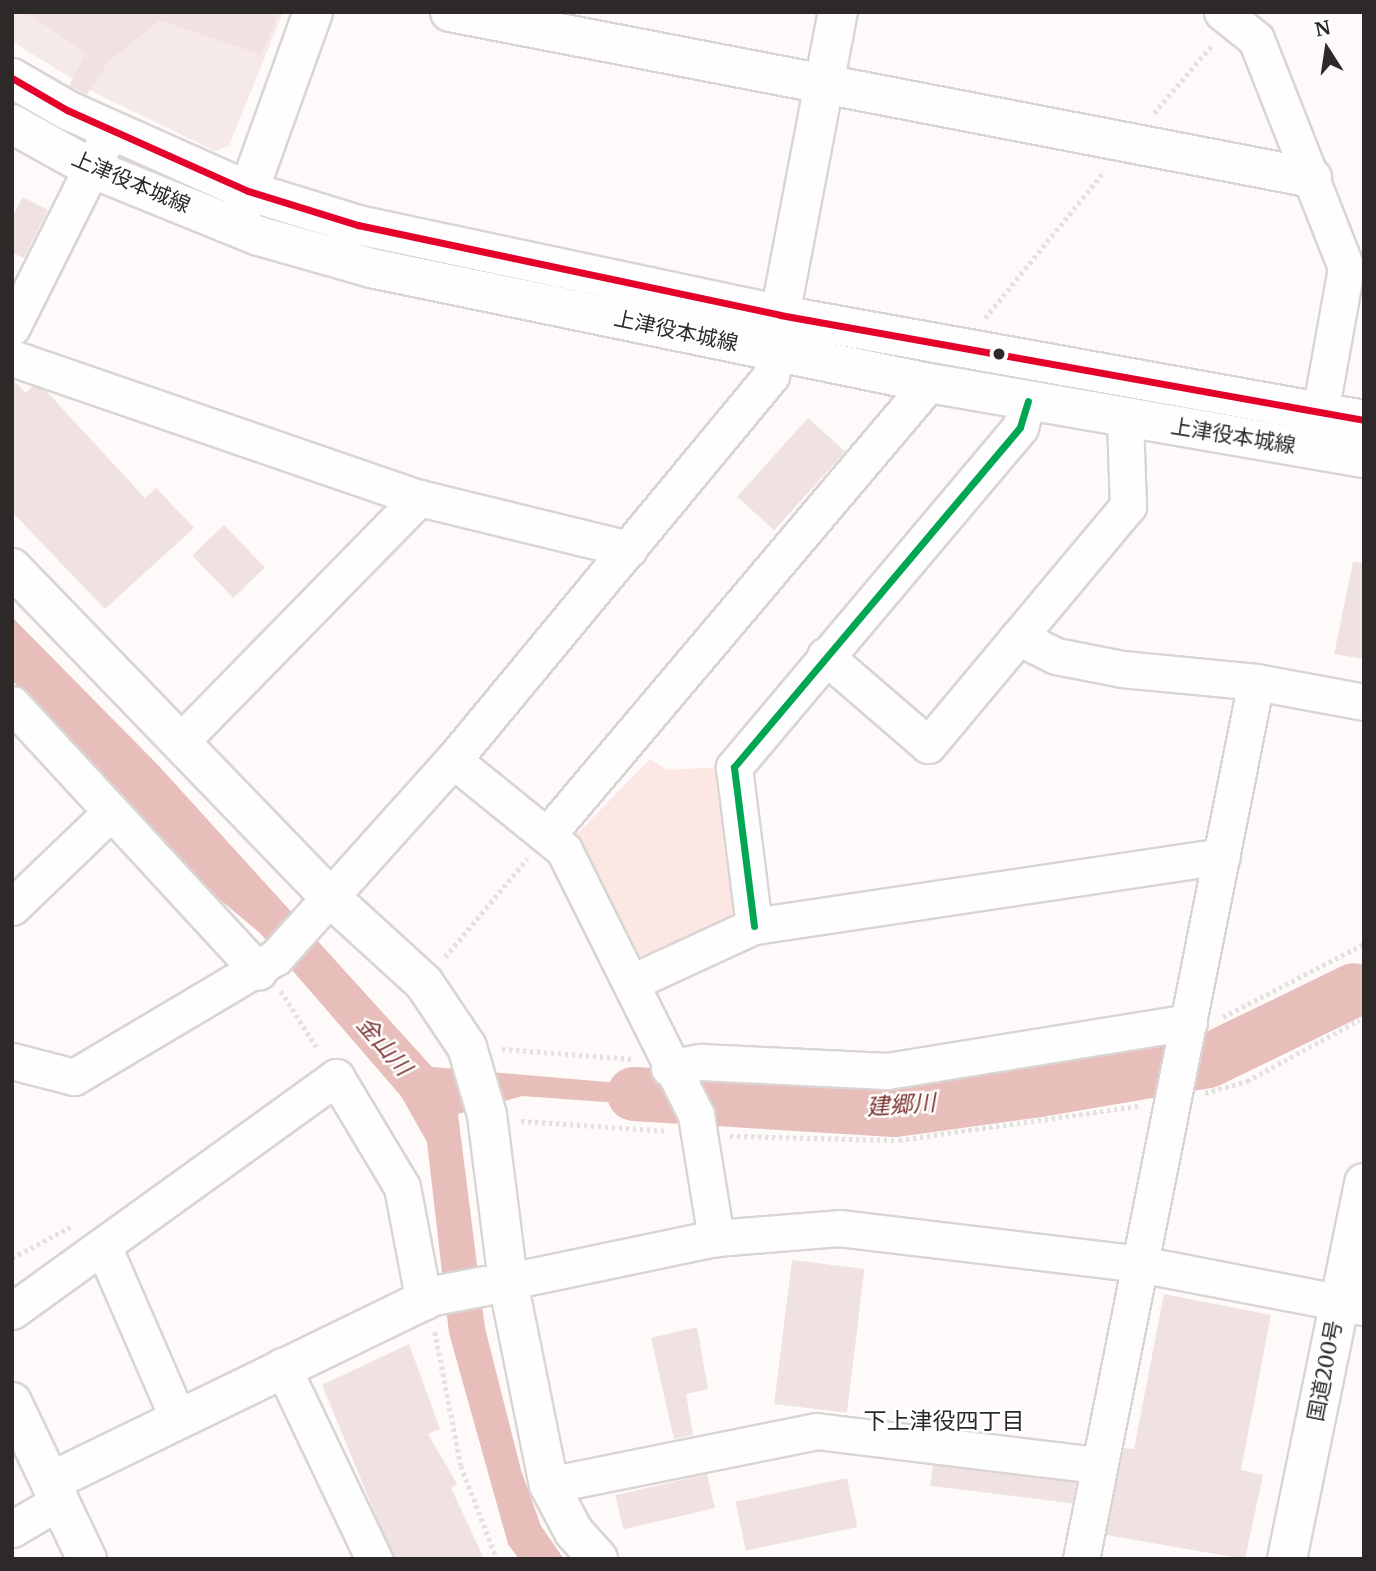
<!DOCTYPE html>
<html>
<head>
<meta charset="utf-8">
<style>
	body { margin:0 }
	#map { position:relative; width:1376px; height:1571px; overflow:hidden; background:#fdfaf9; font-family:Merriweather,"Noto Sans JP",serif }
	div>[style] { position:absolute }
	.built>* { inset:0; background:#f6eae9 }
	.green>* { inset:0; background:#fce7e4 }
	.water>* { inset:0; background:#e7beba }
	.river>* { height:54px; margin:-27px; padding:0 27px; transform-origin:27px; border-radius:27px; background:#e7beba }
	.building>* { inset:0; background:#efe2e0; transform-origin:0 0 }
	.path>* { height:4.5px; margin-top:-2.25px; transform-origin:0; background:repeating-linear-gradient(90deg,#e3e2e2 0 3.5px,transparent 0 7px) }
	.roads { filter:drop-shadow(2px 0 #dad5d4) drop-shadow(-2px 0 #dad5d4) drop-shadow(0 2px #dad5d4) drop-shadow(0 -2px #dad5d4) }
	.minor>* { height:35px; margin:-17.5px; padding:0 17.5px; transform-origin:17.5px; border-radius:17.5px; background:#fffefe }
	.tertiary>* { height:38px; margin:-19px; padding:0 19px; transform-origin:19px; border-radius:19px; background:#fffefe }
	.secondary>* { height:38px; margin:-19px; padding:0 19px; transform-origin:19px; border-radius:19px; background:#fffefe }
	.trunk>* { height:38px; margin:-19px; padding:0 19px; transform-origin:19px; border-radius:19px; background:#fffefe }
	.bus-1>* { height:7px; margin:-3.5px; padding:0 3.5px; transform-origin:3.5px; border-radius:3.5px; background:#e4002b }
	.bus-2>* { height:7px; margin:-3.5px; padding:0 3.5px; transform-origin:3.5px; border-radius:3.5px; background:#00a651 }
	.dots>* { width:19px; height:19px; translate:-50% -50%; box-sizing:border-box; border:4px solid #fff; border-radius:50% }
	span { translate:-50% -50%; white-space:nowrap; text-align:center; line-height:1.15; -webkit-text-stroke:5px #fff; paint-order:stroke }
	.street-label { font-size:21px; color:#2e2929 }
	.water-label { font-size:23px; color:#7c3633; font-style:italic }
	.neighbourhood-label { font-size:23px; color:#2e2929 }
	.frame { position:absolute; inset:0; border:14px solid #2e2929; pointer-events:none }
	.north { position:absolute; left:1292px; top:14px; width:70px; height:70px; -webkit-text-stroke:5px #fff; paint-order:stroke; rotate:348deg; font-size:19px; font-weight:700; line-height:28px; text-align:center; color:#2e2929 }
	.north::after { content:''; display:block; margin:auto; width:24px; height:32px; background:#2e2929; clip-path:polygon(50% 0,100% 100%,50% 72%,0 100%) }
</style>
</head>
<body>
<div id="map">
	<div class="built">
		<i style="clip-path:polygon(12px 12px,283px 12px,229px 146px,215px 151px,99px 95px,24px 49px,12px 40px)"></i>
	</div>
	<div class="green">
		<i style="clip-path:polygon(650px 759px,667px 770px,722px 767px,740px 902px,732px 917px,634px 959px,576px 835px)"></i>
	</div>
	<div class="water">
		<i style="clip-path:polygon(12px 617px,158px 765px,432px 1067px,665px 1087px,674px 1107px,522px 1096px,458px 1114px,485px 1328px,521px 1470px,541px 1526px,564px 1559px,519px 1559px,508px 1544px,449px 1333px,427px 1142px,401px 1096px,260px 933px,205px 887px,12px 680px)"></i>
	</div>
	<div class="river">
		<i style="left:634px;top:1094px;width:261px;rotate:3.5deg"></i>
		<i style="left:895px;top:1110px;width:146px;rotate:-7.9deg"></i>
		<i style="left:1040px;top:1090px;width:170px;rotate:-9.8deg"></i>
		<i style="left:1208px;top:1061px;width:162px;rotate:-25.9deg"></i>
	</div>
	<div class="building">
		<i style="clip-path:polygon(26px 12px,279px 12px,261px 55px,160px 20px,107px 63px,87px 95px,69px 86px,86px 53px)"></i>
		<i style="clip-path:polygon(23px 197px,48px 210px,24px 258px,12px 253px,12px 217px)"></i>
		<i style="clip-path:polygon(12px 379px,26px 393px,33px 386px,46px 391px,145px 498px,156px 488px,194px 528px,105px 609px,12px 512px)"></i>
		<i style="left:808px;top:418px;width:50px;height:106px;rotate:42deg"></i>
		<i style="left:224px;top:525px;width:59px;height:44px;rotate:46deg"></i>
		<i style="clip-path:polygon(1353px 562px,1364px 563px,1364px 659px,1334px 654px)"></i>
		<i style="left:792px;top:1260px;width:73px;height:145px;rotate:7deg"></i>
		<i style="clip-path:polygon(1164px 1294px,1271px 1315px,1241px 1470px,1263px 1475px,1245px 1559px,1106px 1535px,1124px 1448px,1134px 1449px)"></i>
		<i style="clip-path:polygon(697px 1327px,708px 1389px,686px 1394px,693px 1435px,674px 1439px,651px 1338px)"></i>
		<i style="clip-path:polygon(409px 1344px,440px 1429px,428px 1434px,457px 1484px,451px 1488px,484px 1559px,394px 1559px,322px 1385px)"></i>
		<i style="left:933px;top:1465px;width:144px;height:21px;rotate:7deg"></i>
		<i style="left:707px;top:1474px;width:35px;height:94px;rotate:77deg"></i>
		<i style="left:847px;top:1478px;width:50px;height:114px;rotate:78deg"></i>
	</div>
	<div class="path">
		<i style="left:1154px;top:113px;width:89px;rotate:-49.5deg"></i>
		<i style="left:985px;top:318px;width:187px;rotate:-50.9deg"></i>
		<i style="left:445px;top:957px;width:128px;rotate:-50.1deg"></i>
		<i style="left:281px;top:991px;width:69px;rotate:57.5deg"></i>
		<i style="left:1223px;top:1017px;width:159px;rotate:-27.4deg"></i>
		<i style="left:502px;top:1049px;width:131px;rotate:4.4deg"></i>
		<i style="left:1205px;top:1093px;width:44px;rotate:-15.9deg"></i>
		<i style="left:1247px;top:1081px;width:128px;rotate:-28.6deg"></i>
		<i style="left:521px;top:1121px;width:145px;rotate:3.9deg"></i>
		<i style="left:730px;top:1136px;width:169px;rotate:1.4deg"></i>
		<i style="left:899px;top:1140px;width:242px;rotate:-8.1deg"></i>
		<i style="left:12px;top:1258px;width:66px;rotate:-28.1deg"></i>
		<i style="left:435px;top:1332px;width:136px;rotate:79deg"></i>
		<i style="left:461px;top:1466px;width:100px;rotate:68.8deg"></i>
	</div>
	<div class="roads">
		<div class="minor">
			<i style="left:1222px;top:12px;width:43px;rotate:38.5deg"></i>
			<i style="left:1256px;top:39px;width:246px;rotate:68.5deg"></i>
			<i style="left:1346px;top:268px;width:146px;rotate:100.2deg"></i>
			<i style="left:12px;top:327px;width:219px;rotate:-63.4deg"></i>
			<i style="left:12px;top:358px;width:430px;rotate:19deg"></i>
			<i style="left:419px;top:498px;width:216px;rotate:13.7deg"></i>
			<i style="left:1018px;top:637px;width:42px;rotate:26.6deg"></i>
			<i style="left:1056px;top:656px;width:67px;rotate:11.1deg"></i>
			<i style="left:1122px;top:669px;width:135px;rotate:5.5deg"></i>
			<i style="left:1256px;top:682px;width:110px;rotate:10.5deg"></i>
			<i style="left:825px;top:656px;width:136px;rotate:40.8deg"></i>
			<i style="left:928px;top:745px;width:312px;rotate:-50.1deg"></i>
			<i style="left:1128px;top:506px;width:87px;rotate:-92deg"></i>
			<i style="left:12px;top:704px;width:364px;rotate:47.3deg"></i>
			<i style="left:182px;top:740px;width:339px;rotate:-45.6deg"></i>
			<i style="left:453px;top:760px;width:143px;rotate:39deg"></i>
			<i style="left:564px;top:850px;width:296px;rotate:63.5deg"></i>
			<i style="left:696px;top:1115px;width:125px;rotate:80.8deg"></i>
			<i style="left:548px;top:834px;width:590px;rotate:-49.81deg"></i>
			<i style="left:12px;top:907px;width:137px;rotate:-43.8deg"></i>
			<i style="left:754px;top:926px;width:160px;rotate:-97.2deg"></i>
			<i style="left:734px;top:767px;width:444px;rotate:-49.9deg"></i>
			<i style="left:1020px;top:427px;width:27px;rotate:-73deg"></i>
			<i style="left:632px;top:982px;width:134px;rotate:-24.7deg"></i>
			<i style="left:754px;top:926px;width:473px;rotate:-8.5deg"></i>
			<i style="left:12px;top:1061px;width:64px;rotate:14.5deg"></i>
			<i style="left:74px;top:1077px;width:235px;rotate:-30.7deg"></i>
			<i style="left:276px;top:957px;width:265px;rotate:-48.1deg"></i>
			<i style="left:453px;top:760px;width:499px;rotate:-50.4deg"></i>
			<i style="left:771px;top:375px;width:52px;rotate:-80deg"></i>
			<i style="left:669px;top:1068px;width:33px;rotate:-11deg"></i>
			<i style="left:701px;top:1062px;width:186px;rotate:2.8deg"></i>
			<i style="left:887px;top:1071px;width:306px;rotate:-9.2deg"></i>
			<i style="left:103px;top:1246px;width:185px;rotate:66.5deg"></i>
			<i style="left:486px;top:1286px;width:235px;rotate:-11.8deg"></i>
			<i style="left:716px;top:1238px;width:123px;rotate:-4.6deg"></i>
			<i style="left:839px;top:1228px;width:303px;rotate:6.8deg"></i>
			<i style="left:1140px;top:1264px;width:228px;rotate:10.9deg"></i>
			<i style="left:12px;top:1311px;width:400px;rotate:-35.8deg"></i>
			<i style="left:336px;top:1077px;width:128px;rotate:59deg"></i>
			<i style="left:402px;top:1187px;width:117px;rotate:79.2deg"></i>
			<i style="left:282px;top:1366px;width:214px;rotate:64.5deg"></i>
			<i style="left:549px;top:1485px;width:272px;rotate:-11.4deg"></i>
			<i style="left:816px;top:1431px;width:284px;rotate:6.9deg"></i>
			<i style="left:12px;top:1529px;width:56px;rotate:-30.3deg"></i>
			<i style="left:1081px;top:1559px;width:894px;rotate:-78.72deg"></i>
		</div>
		<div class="tertiary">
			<i style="left:450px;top:12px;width:878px;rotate:10.9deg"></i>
			<i style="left:12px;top:78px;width:64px;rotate:30.2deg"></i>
			<i style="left:67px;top:110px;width:198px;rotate:24.1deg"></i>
			<i style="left:248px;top:191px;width:115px;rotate:17.2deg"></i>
			<i style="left:358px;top:225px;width:431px;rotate:12deg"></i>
			<i style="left:780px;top:315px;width:593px;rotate:10.19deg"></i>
			<i style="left:12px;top:124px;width:93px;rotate:29.1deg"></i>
			<i style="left:93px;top:169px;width:179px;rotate:22deg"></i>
			<i style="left:259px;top:236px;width:116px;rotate:15.9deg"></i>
			<i style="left:371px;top:268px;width:570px;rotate:11.65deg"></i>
			<i style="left:929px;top:383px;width:441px;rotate:9.8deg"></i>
			<i style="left:240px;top:215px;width:216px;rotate:-70.2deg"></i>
			<i style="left:780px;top:315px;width:309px;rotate:-79.2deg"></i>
			<i style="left:12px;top:568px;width:459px;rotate:46deg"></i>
			<i style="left:331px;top:898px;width:126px;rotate:42.4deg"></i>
			<i style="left:424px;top:983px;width:77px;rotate:56.1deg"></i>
			<i style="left:467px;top:1047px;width:71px;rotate:73.6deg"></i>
			<i style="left:487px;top:1115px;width:168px;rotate:82.8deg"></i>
			<i style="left:508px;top:1282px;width:207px;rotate:78.6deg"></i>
			<i style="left:549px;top:1485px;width:53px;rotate:62deg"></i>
			<i style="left:574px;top:1532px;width:36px;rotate:48deg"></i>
			<i style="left:50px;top:1482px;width:426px;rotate:-25.9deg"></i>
			<i style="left:433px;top:1296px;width:54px;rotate:-10.7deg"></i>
		</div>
		<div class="secondary">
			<i style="left:12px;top:1402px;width:174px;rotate:64.5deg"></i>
		</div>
		<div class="trunk">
			<i style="left:1287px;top:1559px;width:384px;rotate:-78.4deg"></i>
		</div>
	</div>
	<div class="bus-1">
		<i style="left:12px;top:78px;width:64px;rotate:30.2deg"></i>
		<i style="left:67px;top:110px;width:198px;rotate:24.1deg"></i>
		<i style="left:248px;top:191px;width:115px;rotate:17.2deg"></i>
		<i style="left:358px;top:225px;width:431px;rotate:12deg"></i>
		<i style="left:780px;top:315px;width:593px;rotate:10.19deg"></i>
	</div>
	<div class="bus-2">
		<i style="left:754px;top:926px;width:160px;rotate:-97.2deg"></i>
		<i style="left:734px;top:767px;width:444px;rotate:-49.9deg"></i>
		<i style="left:1020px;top:427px;width:27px;rotate:-73deg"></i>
	</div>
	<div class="dots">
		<i style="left:999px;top:354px;background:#2e2929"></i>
	</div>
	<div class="street-label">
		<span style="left:131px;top:182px;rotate:23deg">上津役本城線</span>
		<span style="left:676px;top:331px;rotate:12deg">上津役本城線</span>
		<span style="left:1233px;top:436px;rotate:9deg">上津役本城線</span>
		<span style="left:1325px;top:1371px;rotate:-79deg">国道200号</span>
	</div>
	<div class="water-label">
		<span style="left:384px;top:1046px;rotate:49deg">金山川</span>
		<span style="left:901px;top:1105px;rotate:-4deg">建郷川</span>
	</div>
	<div class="neighbourhood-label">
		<span style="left:944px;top:1421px">下上津役四丁目</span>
	</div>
	<div class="frame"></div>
	<div class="north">N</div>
</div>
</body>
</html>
